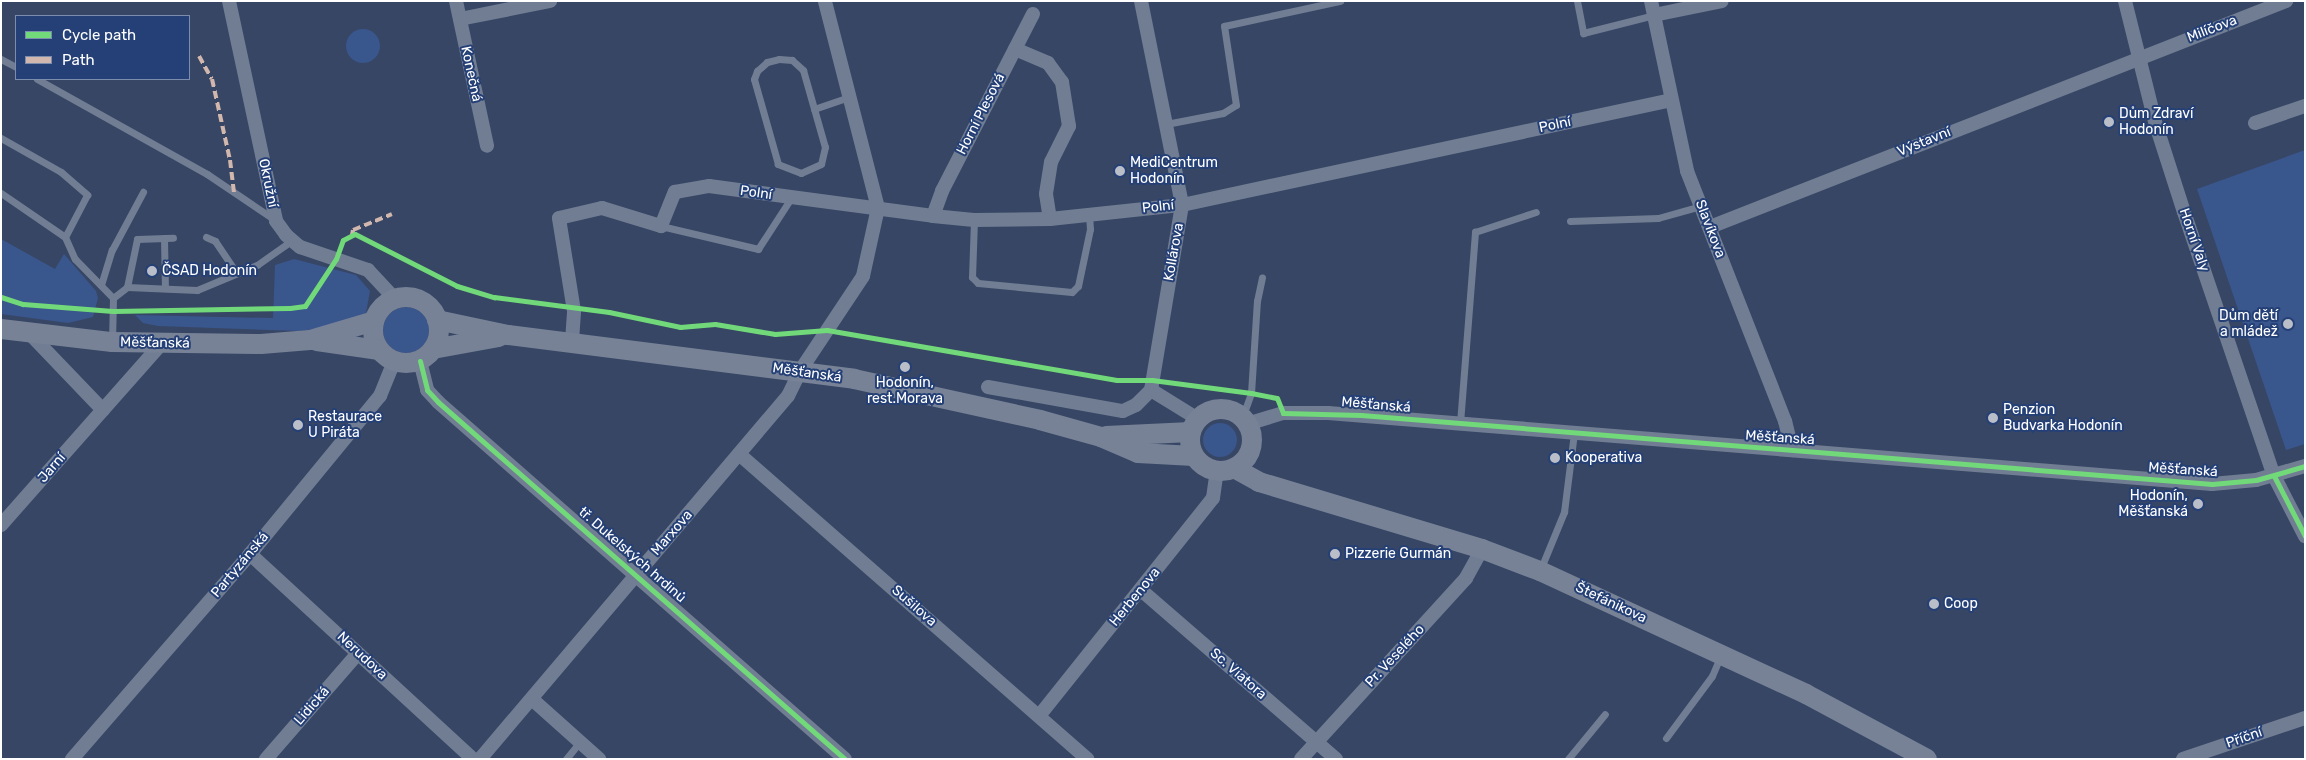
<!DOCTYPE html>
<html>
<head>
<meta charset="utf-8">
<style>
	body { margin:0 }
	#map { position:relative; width:2306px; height:760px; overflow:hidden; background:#374664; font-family:Rubik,sans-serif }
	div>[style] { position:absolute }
	.green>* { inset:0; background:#39568d }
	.round { border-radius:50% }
	.lane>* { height:7px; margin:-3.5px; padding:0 3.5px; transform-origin:3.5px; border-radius:3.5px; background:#717d93 }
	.street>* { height:14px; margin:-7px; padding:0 7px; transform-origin:7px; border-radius:7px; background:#717d93 }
	.secondary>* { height:20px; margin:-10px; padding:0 10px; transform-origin:10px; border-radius:10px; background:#778297 }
	.secondary>.ring { margin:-10px; padding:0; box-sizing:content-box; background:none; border:20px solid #778297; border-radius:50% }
	.quiet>* { height:4px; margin-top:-2px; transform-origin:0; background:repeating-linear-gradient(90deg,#d1b7ad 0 8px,transparent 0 12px) }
	.cycleway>* { height:5px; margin:-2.5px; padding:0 2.5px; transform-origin:2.5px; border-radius:2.5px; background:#71d979 }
	.dots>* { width:14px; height:14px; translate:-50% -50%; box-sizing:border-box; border:2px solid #254076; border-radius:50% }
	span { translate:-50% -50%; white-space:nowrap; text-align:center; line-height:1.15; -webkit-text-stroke:4px #254076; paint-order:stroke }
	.street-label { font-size:14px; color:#fff }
	.poi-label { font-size:14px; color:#fff }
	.left { translate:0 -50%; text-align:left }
	.right { translate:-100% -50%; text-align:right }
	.frame { position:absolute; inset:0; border:2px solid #fff; pointer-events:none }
	.legend { position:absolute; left:15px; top:15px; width:175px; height:65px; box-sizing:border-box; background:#254076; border:1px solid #7c8cad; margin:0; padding:6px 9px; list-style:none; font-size:15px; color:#fff }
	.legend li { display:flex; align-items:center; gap:10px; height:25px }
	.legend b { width:25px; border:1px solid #7c8cad }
</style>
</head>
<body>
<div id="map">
	<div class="green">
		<i class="round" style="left:346px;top:29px;width:34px;height:34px"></i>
		<i style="clip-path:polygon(2305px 150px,2305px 444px,2286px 450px,2197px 189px)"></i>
		<i style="clip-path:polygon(1px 239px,55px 269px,64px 254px,96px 291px,98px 298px,93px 317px,68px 323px,1px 314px)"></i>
		<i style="clip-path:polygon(294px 259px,356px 275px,370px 291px,366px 313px,342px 326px,299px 331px,158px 326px,143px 323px,135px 315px,273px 318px,275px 265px)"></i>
		<i class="round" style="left:383px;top:307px;width:46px;height:46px"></i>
		<i class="round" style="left:1203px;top:423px;width:34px;height:34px"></i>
	</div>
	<div class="lane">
		<i style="left:1577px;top:1px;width:33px;rotate:79deg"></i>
		<i style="left:1583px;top:33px;width:73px;rotate:-14.2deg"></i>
		<i style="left:1px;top:59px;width:17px;rotate:28deg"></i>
		<i style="left:779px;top:59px;width:13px;rotate:4deg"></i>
		<i style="left:792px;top:60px;width:15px;rotate:42deg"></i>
		<i style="left:803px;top:70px;width:80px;rotate:74.1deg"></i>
		<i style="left:825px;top:147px;width:17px;rotate:103deg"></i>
		<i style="left:821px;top:164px;width:22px;rotate:156deg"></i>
		<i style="left:801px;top:173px;width:25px;rotate:-159deg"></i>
		<i style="left:778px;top:164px;width:88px;rotate:-105.8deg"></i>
		<i style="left:754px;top:79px;width:9px;rotate:-69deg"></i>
		<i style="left:757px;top:71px;width:13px;rotate:-42deg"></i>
		<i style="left:767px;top:62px;width:12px;rotate:-14deg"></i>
		<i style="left:37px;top:79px;width:195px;rotate:29.2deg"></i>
		<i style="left:207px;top:174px;width:82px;rotate:34.1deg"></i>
		<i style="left:814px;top:109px;width:37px;rotate:-19deg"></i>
		<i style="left:1166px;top:124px;width:58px;rotate:-10.9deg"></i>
		<i style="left:1223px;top:113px;width:15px;rotate:-32deg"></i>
		<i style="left:1236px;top:105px;width:80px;rotate:-98.6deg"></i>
		<i style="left:1224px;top:26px;width:119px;rotate:-12.2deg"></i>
		<i style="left:1px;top:138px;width:69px;rotate:29.5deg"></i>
		<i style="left:61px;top:172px;width:35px;rotate:41deg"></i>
		<i style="left:87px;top:195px;width:47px;rotate:117.6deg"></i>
		<i style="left:65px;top:237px;width:78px;rotate:-145.5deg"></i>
		<i style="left:974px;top:220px;width:57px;rotate:92deg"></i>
		<i style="left:972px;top:277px;width:8px;rotate:45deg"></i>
		<i style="left:978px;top:283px;width:94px;rotate:5.5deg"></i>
		<i style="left:1072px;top:292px;width:8px;rotate:-45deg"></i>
		<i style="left:1078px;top:286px;width:58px;rotate:-78.1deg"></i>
		<i style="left:1090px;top:229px;width:14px;rotate:-94deg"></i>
		<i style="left:1570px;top:221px;width:88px;rotate:-2deg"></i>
		<i style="left:1658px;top:218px;width:45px;rotate:-15.6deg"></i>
		<i style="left:661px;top:226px;width:100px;rotate:13.3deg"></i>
		<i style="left:758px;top:249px;width:61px;rotate:-57.1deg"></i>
		<i style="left:65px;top:237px;width:24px;rotate:66deg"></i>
		<i style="left:75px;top:259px;width:54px;rotate:45.7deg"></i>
		<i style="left:113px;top:298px;width:43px;rotate:91.3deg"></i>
		<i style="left:206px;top:237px;width:10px;rotate:24deg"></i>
		<i style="left:215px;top:241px;width:37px;rotate:56deg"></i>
		<i style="left:164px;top:238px;width:50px;rotate:88.9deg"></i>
		<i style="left:101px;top:285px;width:37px;rotate:-73deg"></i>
		<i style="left:112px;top:250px;width:66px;rotate:-61.9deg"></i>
		<i style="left:127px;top:287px;width:49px;rotate:-78.2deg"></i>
		<i style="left:137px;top:239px;width:36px;rotate:-2deg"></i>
		<i style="left:113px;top:298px;width:18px;rotate:-38deg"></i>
		<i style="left:127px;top:287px;width:70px;rotate:2.5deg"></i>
		<i style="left:197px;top:290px;width:65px;rotate:-22.6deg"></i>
		<i style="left:257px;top:265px;width:42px;rotate:-35.2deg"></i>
		<i style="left:1242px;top:418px;width:27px;rotate:-70deg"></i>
		<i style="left:1251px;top:393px;width:92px;rotate:-86.3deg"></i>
		<i style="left:1257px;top:301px;width:24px;rotate:-78deg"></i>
		<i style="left:1460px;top:423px;width:192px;rotate:-85.5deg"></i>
		<i style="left:1475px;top:232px;width:64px;rotate:-18.2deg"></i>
		<i style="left:1541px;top:568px;width:61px;rotate:-67.7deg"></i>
		<i style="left:1564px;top:512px;width:80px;rotate:-82.8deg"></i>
		<i style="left:1666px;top:738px;width:77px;rotate:-53.4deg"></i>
		<i style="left:1712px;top:676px;width:21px;rotate:-67deg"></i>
		<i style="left:566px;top:759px;width:22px;rotate:-51deg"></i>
		<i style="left:1568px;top:759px;width:58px;rotate:-50.6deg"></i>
	</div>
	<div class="street">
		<i style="left:229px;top:1px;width:225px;rotate:77.9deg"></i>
		<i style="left:276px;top:221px;width:17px;rotate:54deg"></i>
		<i style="left:286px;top:235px;width:18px;rotate:41deg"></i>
		<i style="left:300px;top:247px;width:72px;rotate:18.7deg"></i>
		<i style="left:368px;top:270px;width:40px;rotate:47deg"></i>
		<i style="left:456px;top:1px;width:148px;rotate:77.9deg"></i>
		<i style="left:1141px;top:1px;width:208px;rotate:78.6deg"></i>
		<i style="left:1182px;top:205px;width:188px;rotate:99.5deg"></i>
		<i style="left:1651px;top:1px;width:174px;rotate:78deg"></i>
		<i style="left:1687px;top:171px;width:269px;rotate:68.6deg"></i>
		<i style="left:1785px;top:421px;width:30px;rotate:76deg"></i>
		<i style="left:2125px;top:1px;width:128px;rotate:76deg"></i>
		<i style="left:2156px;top:125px;width:91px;rotate:72.2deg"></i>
		<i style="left:2184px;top:212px;width:279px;rotate:71.2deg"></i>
		<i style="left:2274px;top:476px;width:68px;rotate:62.7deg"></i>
		<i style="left:1654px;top:15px;width:69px;rotate:-11.6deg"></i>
		<i style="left:460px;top:19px;width:92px;rotate:-11.3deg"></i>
		<i style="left:1015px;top:49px;width:36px;rotate:23deg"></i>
		<i style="left:1048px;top:63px;width:24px;rotate:54deg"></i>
		<i style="left:1062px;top:82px;width:45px;rotate:81deg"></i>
		<i style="left:1069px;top:126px;width:40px;rotate:116.6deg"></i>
		<i style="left:1051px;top:162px;width:32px;rotate:99deg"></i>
		<i style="left:1046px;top:194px;width:25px;rotate:81deg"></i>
		<i style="left:2255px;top:123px;width:53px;rotate:-18.8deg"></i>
		<i style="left:933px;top:216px;width:27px;rotate:-70deg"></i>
		<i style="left:942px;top:191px;width:199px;rotate:-62.8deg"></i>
		<i style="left:1710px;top:227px;width:619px;rotate:-21.42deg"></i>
		<i style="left:31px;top:335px;width:104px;rotate:46.2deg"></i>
		<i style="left:572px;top:341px;width:30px;rotate:-86deg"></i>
		<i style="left:574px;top:311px;width:94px;rotate:-99.2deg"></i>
		<i style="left:559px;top:218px;width:44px;rotate:-13.1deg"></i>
		<i style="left:602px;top:208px;width:62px;rotate:17deg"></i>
		<i style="left:661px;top:226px;width:37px;rotate:-68deg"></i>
		<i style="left:675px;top:192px;width:35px;rotate:-10deg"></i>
		<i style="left:709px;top:186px;width:226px;rotate:7.6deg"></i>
		<i style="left:933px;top:216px;width:41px;rotate:5.6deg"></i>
		<i style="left:974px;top:220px;width:76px;rotate:-0.8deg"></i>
		<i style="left:1050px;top:219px;width:133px;rotate:-6.1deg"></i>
		<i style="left:1182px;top:205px;width:499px;rotate:-12.1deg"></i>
		<i style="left:420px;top:361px;width:30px;rotate:76deg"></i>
		<i style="left:427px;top:390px;width:16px;rotate:47deg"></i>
		<i style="left:438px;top:402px;width:541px;rotate:41.26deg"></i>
		<i style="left:988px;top:387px;width:137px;rotate:10.1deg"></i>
		<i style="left:1123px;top:411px;width:14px;rotate:-25deg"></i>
		<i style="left:1136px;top:405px;width:21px;rotate:-45deg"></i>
		<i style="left:1151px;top:390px;width:55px;rotate:31.7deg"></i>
		<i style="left:1247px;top:424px;width:38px;rotate:-17deg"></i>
		<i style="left:1283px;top:413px;width:45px"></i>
		<i style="left:1328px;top:413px;width:887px;rotate:4.59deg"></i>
		<i style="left:2212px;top:484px;width:44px;rotate:-5.2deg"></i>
		<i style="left:2256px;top:480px;width:51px;rotate:-15.9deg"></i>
		<i style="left:739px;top:454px;width:463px;rotate:41.2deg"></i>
		<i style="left:1px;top:525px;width:242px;rotate:-48.5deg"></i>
		<i style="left:250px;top:554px;width:303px;rotate:42.6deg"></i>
		<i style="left:1141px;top:590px;width:258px;rotate:40.9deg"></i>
		<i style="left:533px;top:700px;width:89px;rotate:41.8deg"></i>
		<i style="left:1039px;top:716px;width:279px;rotate:-51.4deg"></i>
		<i style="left:1213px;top:498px;width:27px;rotate:-82deg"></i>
		<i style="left:72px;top:759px;width:271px;rotate:-49deg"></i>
		<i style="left:250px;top:554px;width:205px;rotate:-50.6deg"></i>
		<i style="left:380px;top:396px;width:38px;rotate:-68deg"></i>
		<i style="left:266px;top:759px;width:140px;rotate:-49deg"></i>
		<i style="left:480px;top:759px;width:476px;rotate:-49.7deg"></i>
		<i style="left:788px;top:396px;width:28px;rotate:-64deg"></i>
		<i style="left:800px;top:371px;width:114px;rotate:-56.4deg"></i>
		<i style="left:863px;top:276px;width:70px;rotate:-77.6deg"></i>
		<i style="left:878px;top:208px;width:214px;rotate:-104.4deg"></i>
		<i style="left:1301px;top:759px;width:245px;rotate:-47.6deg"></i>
		<i style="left:1466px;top:578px;width:33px;rotate:-61deg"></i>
		<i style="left:2183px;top:759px;width:129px;rotate:-18.6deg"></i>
	</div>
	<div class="secondary">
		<i class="ring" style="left:373px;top:297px;width:46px;height:46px"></i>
		<i style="left:437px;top:320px;width:73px;rotate:11.9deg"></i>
		<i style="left:508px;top:335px;width:349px;rotate:7.2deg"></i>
		<i style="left:854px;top:379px;width:190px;rotate:12.4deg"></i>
		<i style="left:1040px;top:420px;width:63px;rotate:15.6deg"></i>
		<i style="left:1101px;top:437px;width:40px;rotate:23.4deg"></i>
		<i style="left:1138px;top:453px;width:56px;rotate:3.1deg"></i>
		<i style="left:1px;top:329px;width:112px;rotate:6.7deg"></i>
		<i style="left:112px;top:342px;width:149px;rotate:0.8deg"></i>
		<i style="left:261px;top:344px;width:49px;rotate:-4.7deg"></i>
		<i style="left:310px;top:340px;width:67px;rotate:-16.5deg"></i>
		<i style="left:317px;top:341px;width:63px;rotate:8.3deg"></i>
		<i style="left:433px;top:349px;width:67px;rotate:-10.3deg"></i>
		<i class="ring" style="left:1190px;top:409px;width:42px;height:42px"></i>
		<i style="left:1106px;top:436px;width:85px;rotate:-2.7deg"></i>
		<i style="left:1234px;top:468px;width:29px;rotate:29deg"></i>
		<i style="left:1259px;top:482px;width:233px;rotate:16.7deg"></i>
		<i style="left:1482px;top:549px;width:62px;rotate:20.8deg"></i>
		<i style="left:1540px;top:571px;width:293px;rotate:24.8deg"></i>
		<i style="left:1806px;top:694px;width:137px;rotate:28.2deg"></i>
	</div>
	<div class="quiet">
		<i style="left:199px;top:56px;width:26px;rotate:61deg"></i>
		<i style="left:212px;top:79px;width:83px;rotate:77.5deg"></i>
		<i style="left:230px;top:160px;width:33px;rotate:83deg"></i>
		<i style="left:352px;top:235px;width:5px;rotate:-79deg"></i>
		<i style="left:353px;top:230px;width:42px;rotate:-22.3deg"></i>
	</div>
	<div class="cycleway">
		<i style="left:1px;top:297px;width:23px;rotate:18deg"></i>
		<i style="left:23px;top:304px;width:90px;rotate:4.4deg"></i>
		<i style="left:113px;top:311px;width:177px;rotate:-1deg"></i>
		<i style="left:290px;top:308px;width:15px;rotate:-8deg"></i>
		<i style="left:305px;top:306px;width:56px;rotate:-56.6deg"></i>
		<i style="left:336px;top:259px;width:20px;rotate:-70deg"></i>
		<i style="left:343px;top:240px;width:13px;rotate:-27deg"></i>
		<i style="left:355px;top:234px;width:114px;rotate:27deg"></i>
		<i style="left:457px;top:286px;width:39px;rotate:17deg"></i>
		<i style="left:494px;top:297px;width:116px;rotate:7.4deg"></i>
		<i style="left:609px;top:312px;width:73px;rotate:11.9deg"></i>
		<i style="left:680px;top:327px;width:35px;rotate:-5deg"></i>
		<i style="left:715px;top:324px;width:61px;rotate:9.5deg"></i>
		<i style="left:775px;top:334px;width:52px;rotate:-4.4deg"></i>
		<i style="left:827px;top:330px;width:294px;rotate:9.8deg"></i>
		<i style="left:1117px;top:380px;width:35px"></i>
		<i style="left:1152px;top:380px;width:100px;rotate:7.5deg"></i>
		<i style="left:1251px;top:393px;width:26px;rotate:11deg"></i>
		<i style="left:1277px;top:398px;width:16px;rotate:68deg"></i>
		<i style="left:1283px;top:413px;width:78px;rotate:1.5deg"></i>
		<i style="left:1361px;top:415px;width:854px;rotate:4.64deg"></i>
		<i style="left:2212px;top:484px;width:44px;rotate:-5.2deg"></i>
		<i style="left:2256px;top:480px;width:51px;rotate:-15.9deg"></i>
		<i style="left:420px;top:361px;width:30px;rotate:76deg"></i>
		<i style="left:427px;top:390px;width:16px;rotate:47deg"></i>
		<i style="left:438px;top:402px;width:541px;rotate:41.26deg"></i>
		<i style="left:2274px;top:476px;width:68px;rotate:62.7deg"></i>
	</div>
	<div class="dots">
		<i style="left:2109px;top:122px;background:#b9bec9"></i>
		<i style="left:1120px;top:171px;background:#b9bec9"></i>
		<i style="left:152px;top:271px;background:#b9bec9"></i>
		<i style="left:2288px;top:324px;background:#b9bec9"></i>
		<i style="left:905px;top:367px;background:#b9bec9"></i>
		<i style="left:1993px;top:418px;background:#b9bec9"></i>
		<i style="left:298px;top:425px;background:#b9bec9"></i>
		<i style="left:1555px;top:458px;background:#b9bec9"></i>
		<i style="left:2198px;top:504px;background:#b9bec9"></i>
		<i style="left:1335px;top:554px;background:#b9bec9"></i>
		<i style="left:1934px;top:604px;background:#b9bec9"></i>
	</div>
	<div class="street-label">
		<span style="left:2212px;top:29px;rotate:-21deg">Milíčova</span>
		<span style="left:471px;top:74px;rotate:78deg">Konečná</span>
		<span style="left:981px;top:114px;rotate:-63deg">Horní Plesová</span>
		<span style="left:1555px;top:125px;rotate:-12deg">Polní</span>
		<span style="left:1924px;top:142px;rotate:-22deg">Výstavní</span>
		<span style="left:268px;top:183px;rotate:78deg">Okružní</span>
		<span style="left:756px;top:193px;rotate:8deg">Polní</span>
		<span style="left:1158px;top:207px;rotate:-6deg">Polní</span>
		<span style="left:1710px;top:229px;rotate:69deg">Slavíkova</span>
		<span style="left:2194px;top:240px;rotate:71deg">Horní Valy</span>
		<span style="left:1174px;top:252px;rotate:-80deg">Kollárova</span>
		<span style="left:155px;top:343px;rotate:1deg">Měšťanská</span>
		<span style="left:807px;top:373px;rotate:8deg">Měšťanská</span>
		<span style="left:1376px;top:405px;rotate:5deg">Měšťanská</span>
		<span style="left:1780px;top:438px;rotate:4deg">Měšťanská</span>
		<span style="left:52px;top:468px;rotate:-49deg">Jarní</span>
		<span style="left:2183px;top:470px;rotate:4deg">Měšťanská</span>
		<span style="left:672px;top:533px;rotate:-49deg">Marxova</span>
		<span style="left:632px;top:555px;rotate:41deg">tř. Dukelských hrdinů</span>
		<span style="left:240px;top:565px;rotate:-50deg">Partyzánská</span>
		<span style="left:1135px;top:597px;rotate:-51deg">Herbenova</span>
		<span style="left:1611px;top:603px;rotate:25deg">Štefánikova</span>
		<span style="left:914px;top:606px;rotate:41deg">Sušilova</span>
		<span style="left:362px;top:656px;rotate:43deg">Nerudova</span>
		<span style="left:1395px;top:656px;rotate:-47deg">Pr. Veselého</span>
		<span style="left:1238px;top:674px;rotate:41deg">Sc. Viatora</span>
		<span style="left:312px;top:706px;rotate:-49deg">Lidická</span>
		<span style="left:2244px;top:738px;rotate:-19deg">Příční</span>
	</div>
	<div class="poi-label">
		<span class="left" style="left:2119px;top:122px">Dům Zdraví<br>Hodonín</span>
		<span class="left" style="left:1130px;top:171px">MediCentrum<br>Hodonín</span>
		<span class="left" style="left:162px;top:271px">ČSAD Hodonín</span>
		<span class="right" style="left:2278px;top:324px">Dům dětí<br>a mládež</span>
		<span style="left:905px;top:391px">Hodonín,<br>rest.Morava</span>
		<span class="left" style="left:2003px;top:418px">Penzion<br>Budvarka Hodonín</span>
		<span class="left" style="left:308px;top:425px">Restaurace<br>U Piráta</span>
		<span class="left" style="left:1565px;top:458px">Kooperativa</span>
		<span class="right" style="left:2188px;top:504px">Hodonín,<br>Měšťanská</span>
		<span class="left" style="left:1345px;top:554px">Pizzerie Gurmán</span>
		<span class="left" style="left:1944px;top:604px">Coop</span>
	</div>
	<div class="frame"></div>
	<ul class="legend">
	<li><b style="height:6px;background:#71d979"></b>Cycle path</li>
	<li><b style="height:6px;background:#d1b7ad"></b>Path</li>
	</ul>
</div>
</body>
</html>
